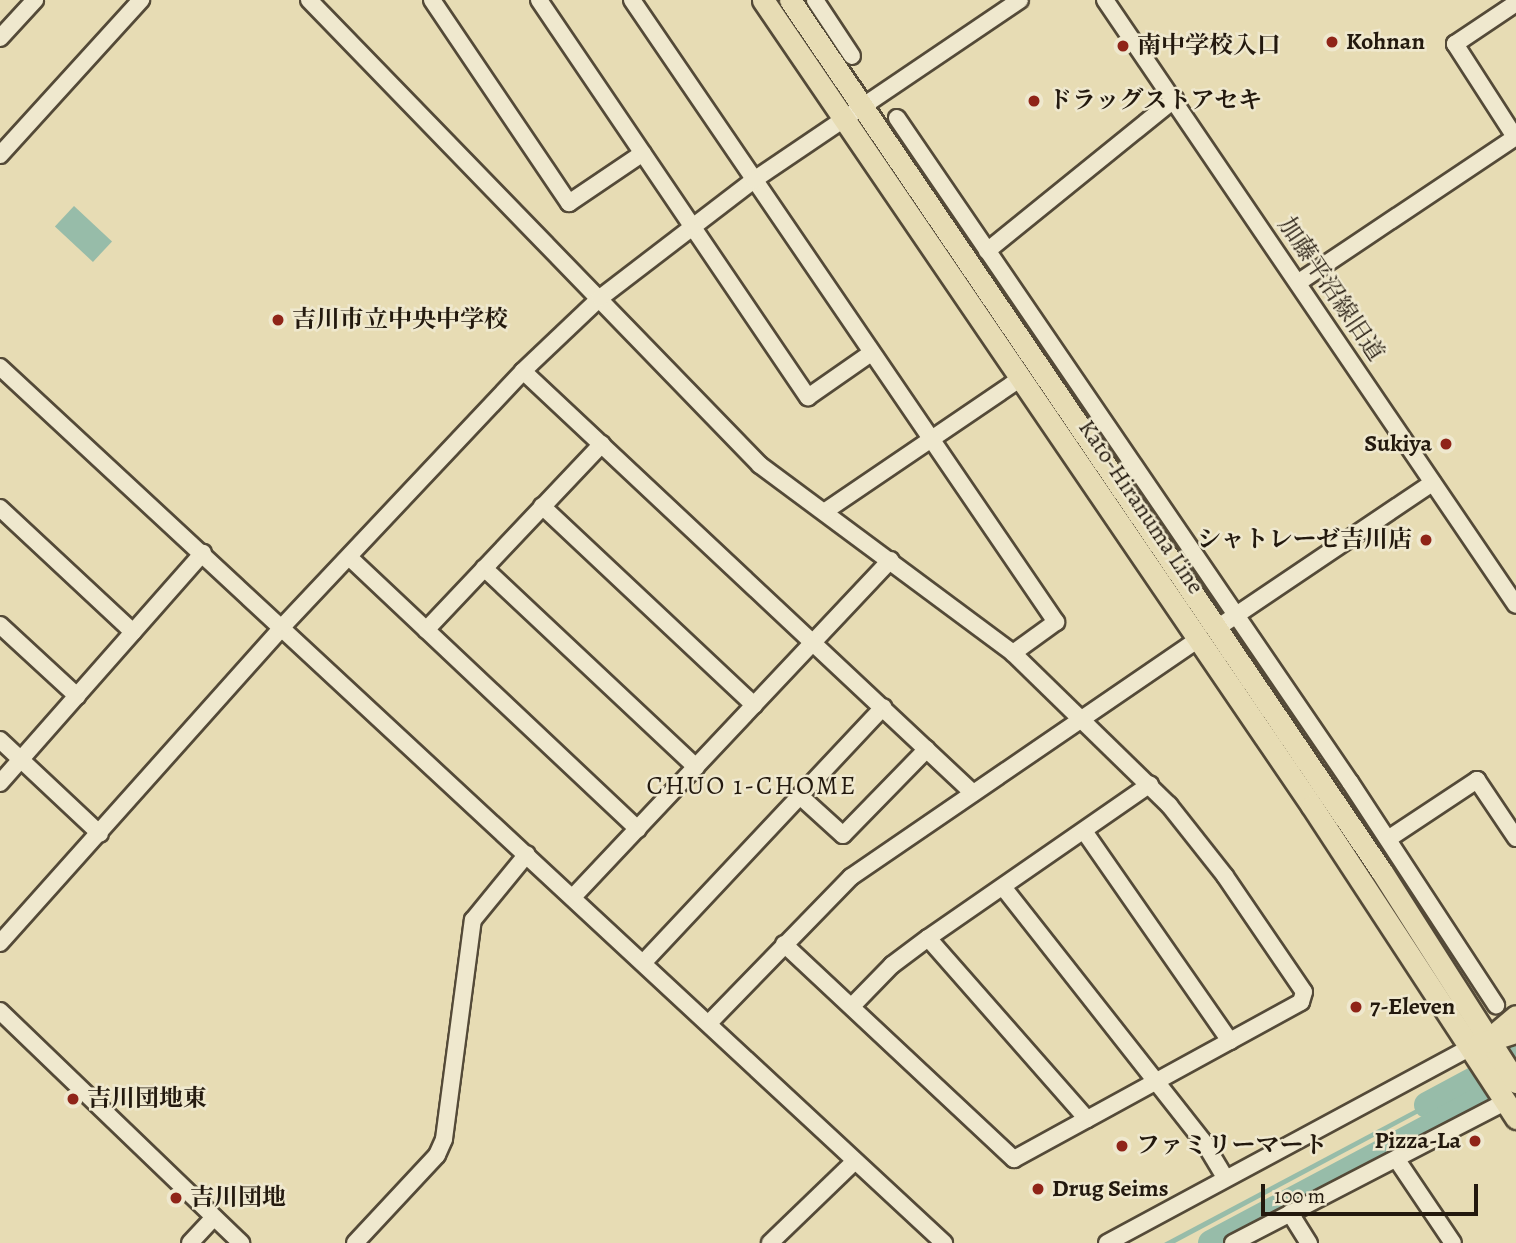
<!DOCTYPE html>
<html>
<head>
<meta charset="utf-8">
<style>
	body { margin:0 }
	#map { position:relative; width:1516px; height:1243px; overflow:hidden; background:#e7dcb4; font-family:Alegreya,"Noto Serif JP",serif }
	div>[style] { position:absolute }
	.water>* { inset:0; background:#97bca9; transform-origin:0 0 }
	.river>* { height:26px; margin:-13px; padding:0 13px; transform-origin:13px; border-radius:13px; background:#97bca9 }
	.roads { filter:drop-shadow(2px 0 #544a38) drop-shadow(-2px 0 #544a38) drop-shadow(0 2px #544a38) drop-shadow(0 -2px #544a38) }
	.minor>* { height:16px; margin:-8px; padding:0 8px; transform-origin:8px; border-radius:8px; background:#efe8ce }
	.major>* { height:21px; margin:-10.5px; padding:0 10.5px; transform-origin:10.5px; border-radius:10.5px; background:#e7dcb4 }
	.dots>* { width:19px; height:19px; translate:-50% -50%; box-sizing:border-box; border:4px solid #efe8ce; border-radius:50% }
	span { translate:-50% -50%; white-space:nowrap; text-align:center; line-height:1.15; -webkit-text-stroke:5px #efe8ce; paint-order:stroke }
	.poi-label { font-size:24px; color:#23190e; font-weight:700 }
	.left { translate:0 -50%; text-align:left }
	.right { translate:-100% -50%; text-align:right }
	.street-label { font-size:24px; color:#23190e }
	.neighbourhood-label { font-size:26px; color:#23190e; letter-spacing:2px }
	.scale { position:absolute; left:1261px; top:1184px; width:217px; height:32px; box-sizing:border-box; border:4px solid #23190e; border-top:0; padding-left:9px; font-size:21px; line-height:24px; white-space:nowrap; color:#23190e; -webkit-text-stroke:5px #efe8ce; paint-order:stroke }
</style>
</head>
<body>
<div id="map">
	<div class="water">
		<i style="left:74px;top:206px;width:52px;height:28px;rotate:43deg"></i>
		<i style="clip-path:polygon(1456px 1088px,1460px 1091px,1175px 1243px,1164px 1243px)"></i>
	</div>
	<div class="river">
		<i style="left:1427px;top:1105px;width:101px;rotate:-28.3deg"></i>
		<i style="left:1211px;top:1243px;width:345px;rotate:-28deg"></i>
	</div>
	<div class="roads">
		<div class="minor">
			<i style="left:309px;top:0;width:648px;rotate:45.88deg"></i>
			<i style="left:760px;top:465px;width:315px;rotate:36.6deg"></i>
			<i style="left:1013px;top:653px;width:218px;rotate:44.3deg"></i>
			<i style="left:1169px;top:805px;width:90px;rotate:51.7deg"></i>
			<i style="left:1225px;top:876px;width:140px;rotate:55.7deg"></i>
			<i style="left:1304px;top:992px;width:10px;rotate:107deg"></i>
			<i style="left:1301px;top:1002px;width:244px;rotate:151.3deg"></i>
			<i style="left:432px;top:0;width:245px;rotate:56deg"></i>
			<i style="left:569px;top:203px;width:89px;rotate:-34deg"></i>
			<i style="left:539px;top:0;width:480px;rotate:55.9deg"></i>
			<i style="left:808px;top:397px;width:77px;rotate:-34.9deg"></i>
			<i style="left:632px;top:0;width:753px;rotate:55.72deg"></i>
			<i style="left:1056px;top:622px;width:53px;rotate:144.2deg"></i>
			<i style="left:815px;top:0;width:67px;rotate:56.5deg"></i>
			<i style="left:1105px;top:0;width:731px;rotate:55.81deg"></i>
			<i style="left:0;top:38px;width:52px;rotate:-47.4deg"></i>
			<i style="left:897px;top:118px;width:804px;rotate:55.7deg"></i>
			<i style="left:1350px;top:782px;width:267px;rotate:56.8deg"></i>
			<i style="left:1515px;top:137px;width:111px;rotate:-122.8deg"></i>
			<i style="left:1455px;top:44px;width:73px;rotate:-33.9deg"></i>
			<i style="left:0;top:155px;width:210px;rotate:-47.7deg"></i>
			<i style="left:987px;top:251px;width:242px;rotate:-39deg"></i>
			<i style="left:1299px;top:282px;width:261px;rotate:-33.8deg"></i>
			<i style="left:0;top:367px;width:1288px;rotate:42.86deg"></i>
			<i style="left:523px;top:371px;width:617px;rotate:43.16deg"></i>
			<i style="left:542px;top:506px;width:291px;rotate:43.2deg"></i>
			<i style="left:0;top:508px;width:182px;rotate:43deg"></i>
			<i style="left:824px;top:512px;width:238px;rotate:-34.2deg"></i>
			<i style="left:349px;top:557px;width:397px;rotate:43.3deg"></i>
			<i style="left:484px;top:568px;width:291px;rotate:43.2deg"></i>
			<i style="left:1226px;top:622px;width:249px;rotate:-34deg"></i>
			<i style="left:0;top:625px;width:105px;rotate:42.7deg"></i>
			<i style="left:426px;top:630px;width:256px;rotate:-46.6deg"></i>
			<i style="left:0;top:740px;width:137px;rotate:43.2deg"></i>
			<i style="left:0;top:783px;width:307px;rotate:-48.6deg"></i>
			<i style="left:800px;top:796px;width:58px;rotate:42.2deg"></i>
			<i style="left:843px;top:835px;width:120px;rotate:-45.7deg"></i>
			<i style="left:1084px;top:831px;width:256px;rotate:55.2deg"></i>
			<i style="left:1388px;top:839px;width:107px;rotate:-33.5deg"></i>
			<i style="left:1477px;top:780px;width:70px;rotate:56.1deg"></i>
			<i style="left:1003px;top:887px;width:327px;rotate:51.8deg"></i>
			<i style="left:1205px;top:1144px;width:39px;rotate:59deg"></i>
			<i style="left:573px;top:897px;width:463px;rotate:-46.7deg"></i>
			<i style="left:928px;top:938px;width:270px;rotate:-34.7deg"></i>
			<i style="left:0;top:943px;width:425px;rotate:-48.2deg"></i>
			<i style="left:283px;top:626px;width:350px;rotate:-46.7deg"></i>
			<i style="left:523px;top:371px;width:106px;rotate:-43.5deg"></i>
			<i style="left:600px;top:298px;width:194px;rotate:-37.5deg"></i>
			<i style="left:754px;top:180px;width:321px;rotate:-34.1deg"></i>
			<i style="left:784px;top:944px;width:315px;rotate:43.1deg"></i>
			<i style="left:1014px;top:1159px;width:83px;rotate:-28.7deg"></i>
			<i style="left:1087px;top:1119px;width:241px;rotate:-131.3deg"></i>
			<i style="left:928px;top:938px;width:45px;rotate:143.1deg"></i>
			<i style="left:892px;top:965px;width:57px;rotate:134.3deg"></i>
			<i style="left:643px;top:963px;width:351px;rotate:-46.8deg"></i>
			<i style="left:0;top:1011px;width:335px;rotate:43.9deg"></i>
			<i style="left:709px;top:1023px;width:204px;rotate:-45.8deg"></i>
			<i style="left:851px;top:877px;width:422px;rotate:-34.4deg"></i>
			<i style="left:1397px;top:1160px;width:100px;rotate:56deg"></i>
			<i style="left:1290px;top:1213px;width:36px;rotate:58deg"></i>
			<i style="left:190px;top:1243px;width:35px;rotate:-47deg"></i>
			<i style="left:355px;top:1243px;width:120px;rotate:-47deg"></i>
			<i style="left:437px;top:1155px;width:17px;rotate:-66deg"></i>
			<i style="left:444px;top:1139px;width:221px;rotate:-82.5deg"></i>
			<i style="left:473px;top:920px;width:85px;rotate:-50.7deg"></i>
			<i style="left:770px;top:1243px;width:118px;rotate:-44deg"></i>
			<i style="left:1107px;top:1243px;width:411px;rotate:-28.3deg"></i>
			<i style="left:1233px;top:1243px;width:306px;rotate:-27.4deg"></i>
		</div>
		<div class="major">
			<i style="left:763px;top:0;width:975px;rotate:55.74deg"></i>
			<i style="left:1312px;top:806px;width:373px;rotate:56.8deg"></i>
			<i style="left:790px;top:0;width:1054px;rotate:55.83deg"></i>
			<i style="left:1382px;top:872px;width:249px;rotate:57.5deg"></i>
			<i style="left:1490px;top:1038px;width:34px;rotate:-40deg"></i>
			<i style="left:1478px;top:1044px;width:40px;rotate:-18deg"></i>
		</div>
	</div>
	<div class="dots">
		<i style="left:1332px;top:42px;background:#8f2418"></i>
		<i style="left:1123px;top:46px;background:#8f2418"></i>
		<i style="left:1034px;top:101px;background:#8f2418"></i>
		<i style="left:278px;top:320px;background:#8f2418"></i>
		<i style="left:1446px;top:444px;background:#8f2418"></i>
		<i style="left:1426px;top:540px;background:#8f2418"></i>
		<i style="left:1356px;top:1007px;background:#8f2418"></i>
		<i style="left:73px;top:1099px;background:#8f2418"></i>
		<i style="left:1475px;top:1141px;background:#8f2418"></i>
		<i style="left:1122px;top:1146px;background:#8f2418"></i>
		<i style="left:1038px;top:1189px;background:#8f2418"></i>
		<i style="left:176px;top:1198px;background:#8f2418"></i>
	</div>
	<div class="poi-label">
		<span class="left" style="left:1346px;top:42px">Kohnan</span>
		<span class="left" style="left:1137px;top:46px">南中学校入口</span>
		<span class="left" style="left:1048px;top:101px">ドラッグストアセキ</span>
		<span class="left" style="left:292px;top:320px">吉川市立中央中学校</span>
		<span class="right" style="left:1432px;top:444px">Sukiya</span>
		<span class="right" style="left:1412px;top:540px">シャトレーゼ吉川店</span>
		<span class="left" style="left:1370px;top:1007px">7-Eleven</span>
		<span class="left" style="left:87px;top:1099px">吉川団地東</span>
		<span class="right" style="left:1461px;top:1141px">Pizza-La</span>
		<span class="left" style="left:1136px;top:1146px">ファミリーマート</span>
		<span class="left" style="left:1052px;top:1189px">Drug Seims</span>
		<span class="left" style="left:190px;top:1198px">吉川団地</span>
	</div>
	<div class="street-label">
		<span style="left:1331px;top:289px;rotate:56deg">加藤平沼線旧道</span>
		<span style="left:1141px;top:507px;rotate:56deg">Kato-Hiranuma Line</span>
	</div>
	<div class="neighbourhood-label">
		<span style="left:752px;top:786px">CHUO 1-CHOME</span>
	</div>
	<div class="scale">100 m</div>
</div>
</body>
</html>
